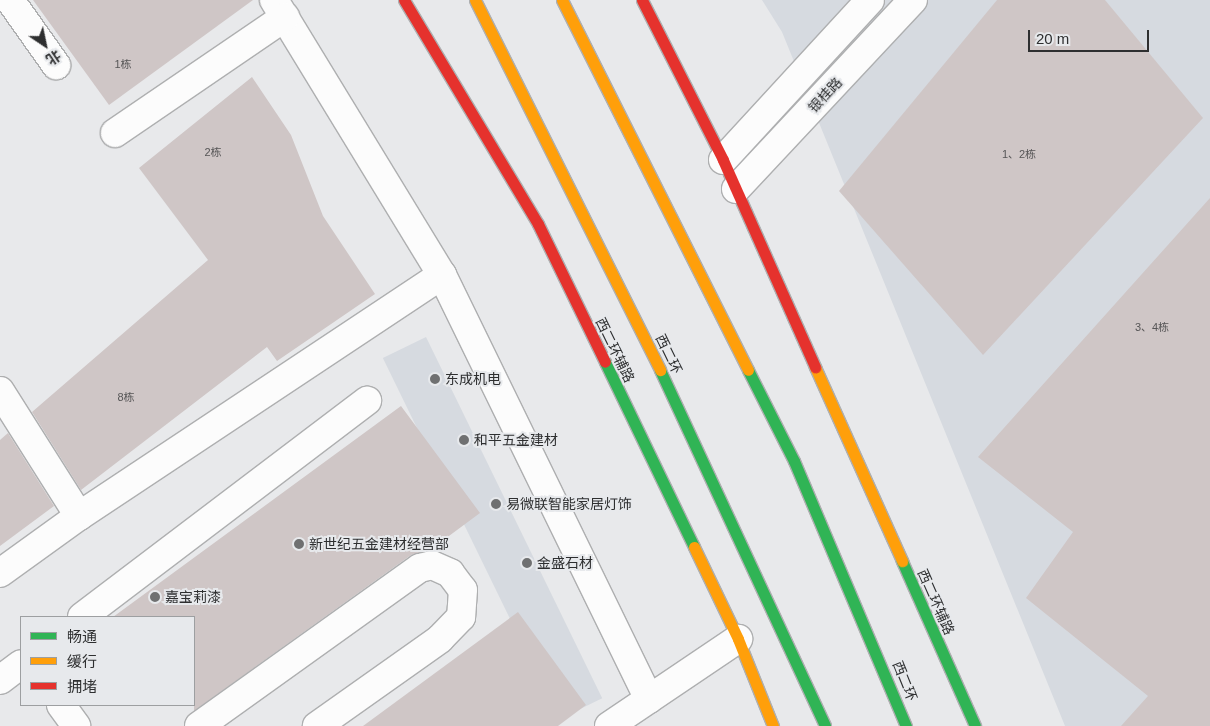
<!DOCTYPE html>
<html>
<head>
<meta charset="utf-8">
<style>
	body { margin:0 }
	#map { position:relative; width:1210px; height:726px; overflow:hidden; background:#e8e9eb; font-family:Arial,"Noto Sans SC",sans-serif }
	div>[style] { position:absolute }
	.built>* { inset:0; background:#d6dae0; transform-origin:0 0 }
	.building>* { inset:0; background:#cfc6c6 }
	.roads { filter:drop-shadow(1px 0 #aeafb0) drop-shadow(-1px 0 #aeafb0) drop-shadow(0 1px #aeafb0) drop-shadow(0 -1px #aeafb0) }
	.street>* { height:28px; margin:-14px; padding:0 14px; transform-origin:14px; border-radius:14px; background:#fcfcfc }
	.fast>* { height:11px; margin:-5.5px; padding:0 5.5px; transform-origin:5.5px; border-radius:5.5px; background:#30b455 }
	.slow>* { height:11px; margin:-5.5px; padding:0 5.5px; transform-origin:5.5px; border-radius:5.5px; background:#ff9f0a }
	.jam>* { height:11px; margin:-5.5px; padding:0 5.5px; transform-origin:5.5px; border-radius:5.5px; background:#e5322d }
	.dots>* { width:14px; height:14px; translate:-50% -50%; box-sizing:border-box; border:2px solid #e7e9ec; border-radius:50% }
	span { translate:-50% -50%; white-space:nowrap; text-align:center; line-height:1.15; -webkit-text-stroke:4px #e7e9ec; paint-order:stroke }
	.number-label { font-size:11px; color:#565556 }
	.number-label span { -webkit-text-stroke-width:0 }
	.street-label { font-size:14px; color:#2e2f30 }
	.poi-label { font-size:14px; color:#2e2f30 }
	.left { translate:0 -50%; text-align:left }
	.legend { position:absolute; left:20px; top:616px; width:175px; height:90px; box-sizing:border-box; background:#e7e9ec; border:1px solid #9d9fa1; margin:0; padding:6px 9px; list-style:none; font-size:15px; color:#2e2f30 }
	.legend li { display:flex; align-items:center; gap:10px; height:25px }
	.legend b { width:25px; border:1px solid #9d9fa1 }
	.north { position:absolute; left:20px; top:20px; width:50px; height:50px; -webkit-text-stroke:4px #e7e9ec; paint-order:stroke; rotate:146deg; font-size:14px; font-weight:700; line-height:20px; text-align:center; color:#2e2f30 }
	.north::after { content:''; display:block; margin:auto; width:18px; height:22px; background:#2e2f30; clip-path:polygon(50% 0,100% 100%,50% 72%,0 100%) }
	.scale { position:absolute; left:1028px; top:30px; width:121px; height:22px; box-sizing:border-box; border:2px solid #2e2f30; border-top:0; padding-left:6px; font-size:15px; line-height:18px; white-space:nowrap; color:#2e2f30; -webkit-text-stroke:4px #e7e9ec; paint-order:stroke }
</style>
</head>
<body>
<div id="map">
	<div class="built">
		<i style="clip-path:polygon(762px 0,1210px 0,1210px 726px,1065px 726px,782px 32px)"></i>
		<i style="left:426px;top:337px;width:402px;height:48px;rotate:64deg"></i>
	</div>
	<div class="building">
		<i style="clip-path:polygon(33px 0,253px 0,109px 105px)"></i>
		<i style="clip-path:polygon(997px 0,1105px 0,1203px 118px,983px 355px,839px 191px)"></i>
		<i style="clip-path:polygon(252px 77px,291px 135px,323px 216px,375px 294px,277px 361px,267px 347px,81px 490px,32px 412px,208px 260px,139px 168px)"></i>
		<i style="clip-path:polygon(1210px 198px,1210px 726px,1121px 726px,1148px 696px,1026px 598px,1073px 532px,978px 457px)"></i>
		<i style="clip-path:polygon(401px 406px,480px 513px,430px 550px,411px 555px,194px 711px,194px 617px,113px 617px)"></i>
		<i style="clip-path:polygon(8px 433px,54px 506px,0 546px,0 440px)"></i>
		<i style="clip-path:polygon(518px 612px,586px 705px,558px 726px,363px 726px)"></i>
	</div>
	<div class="roads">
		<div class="street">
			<i style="left:10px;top:0;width:80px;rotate:54.7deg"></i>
			<i style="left:274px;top:0;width:322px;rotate:58.6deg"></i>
			<i style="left:442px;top:275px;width:472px;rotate:64deg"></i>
			<i style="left:115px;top:133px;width:206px;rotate:-34.3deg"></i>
			<i style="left:723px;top:160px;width:217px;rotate:-47.4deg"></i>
			<i style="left:736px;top:189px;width:259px;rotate:-46.9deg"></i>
			<i style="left:0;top:391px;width:148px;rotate:57.7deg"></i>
			<i style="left:0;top:573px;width:97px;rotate:-35.8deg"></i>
			<i style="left:79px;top:516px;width:436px;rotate:-33.6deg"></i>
			<i style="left:82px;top:617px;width:358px;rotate:-37.2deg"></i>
			<i style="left:0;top:680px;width:26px;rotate:-37deg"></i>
			<i style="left:61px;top:705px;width:26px;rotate:54deg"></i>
			<i style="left:199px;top:726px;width:272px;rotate:-35.6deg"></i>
			<i style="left:420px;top:568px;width:12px;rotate:-14deg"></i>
			<i style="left:432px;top:565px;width:20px;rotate:24deg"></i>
			<i style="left:450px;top:573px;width:21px;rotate:53deg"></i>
			<i style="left:463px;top:590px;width:27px;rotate:94deg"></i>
			<i style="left:461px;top:617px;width:30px;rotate:134deg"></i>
			<i style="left:440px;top:639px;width:151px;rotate:144.7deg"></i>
			<i style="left:609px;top:726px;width:156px;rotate:-34deg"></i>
		</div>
		<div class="fast">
			<i style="left:605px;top:362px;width:205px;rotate:64.3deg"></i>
			<i style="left:660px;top:370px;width:392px;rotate:65.1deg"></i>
			<i style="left:748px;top:370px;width:102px;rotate:63.2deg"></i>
			<i style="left:794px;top:461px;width:288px;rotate:67.1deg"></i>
			<i style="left:902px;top:561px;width:180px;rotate:66.1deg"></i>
		</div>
		<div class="slow">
			<i style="left:475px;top:0;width:414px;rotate:63.4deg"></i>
			<i style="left:562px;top:0;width:414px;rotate:63.3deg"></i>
			<i style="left:815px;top:367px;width:213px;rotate:65.8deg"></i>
			<i style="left:694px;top:547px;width:102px;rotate:64.4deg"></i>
			<i style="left:738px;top:639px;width:94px;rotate:68.1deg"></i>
		</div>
		<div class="jam">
			<i style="left:404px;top:0;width:261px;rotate:59.1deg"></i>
			<i style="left:538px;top:224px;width:153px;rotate:64.1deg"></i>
			<i style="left:642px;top:0;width:179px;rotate:63.1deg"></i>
			<i style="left:723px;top:160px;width:227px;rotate:66deg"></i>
		</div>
	</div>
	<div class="dots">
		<i style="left:435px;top:379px;background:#6f7071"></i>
		<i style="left:464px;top:440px;background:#6f7071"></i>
		<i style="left:496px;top:504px;background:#6f7071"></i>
		<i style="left:299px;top:544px;background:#6f7071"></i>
		<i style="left:527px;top:563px;background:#6f7071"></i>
		<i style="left:155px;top:597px;background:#6f7071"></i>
	</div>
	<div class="number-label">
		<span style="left:123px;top:64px">1栋</span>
		<span style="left:213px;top:152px">2栋</span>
		<span style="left:1019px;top:154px">1、2栋</span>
		<span style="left:1152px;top:327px">3、4栋</span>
		<span style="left:126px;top:397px">8栋</span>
	</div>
	<div class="street-label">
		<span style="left:825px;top:95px;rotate:-47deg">银桂路</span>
		<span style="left:615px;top:350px;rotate:64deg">西二环辅路</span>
		<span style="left:669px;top:354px;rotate:64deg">西二环</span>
		<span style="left:936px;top:602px;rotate:66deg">西二环辅路</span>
		<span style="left:905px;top:681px;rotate:68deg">西二环</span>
	</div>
	<div class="poi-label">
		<span class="left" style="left:445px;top:379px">东成机电</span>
		<span class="left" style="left:474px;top:440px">和平五金建材</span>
		<span class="left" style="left:506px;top:504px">易微联智能家居灯饰</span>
		<span class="left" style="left:309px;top:544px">新世纪五金建材经营部</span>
		<span class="left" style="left:537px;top:563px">金盛石材</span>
		<span class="left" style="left:165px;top:597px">嘉宝莉漆</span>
	</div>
	<ul class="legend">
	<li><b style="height:6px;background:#30b455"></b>畅通</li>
	<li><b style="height:6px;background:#ff9f0a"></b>缓行</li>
	<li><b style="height:6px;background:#e5322d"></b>拥堵</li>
	</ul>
	<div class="north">北</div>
	<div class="scale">20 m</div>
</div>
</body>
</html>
